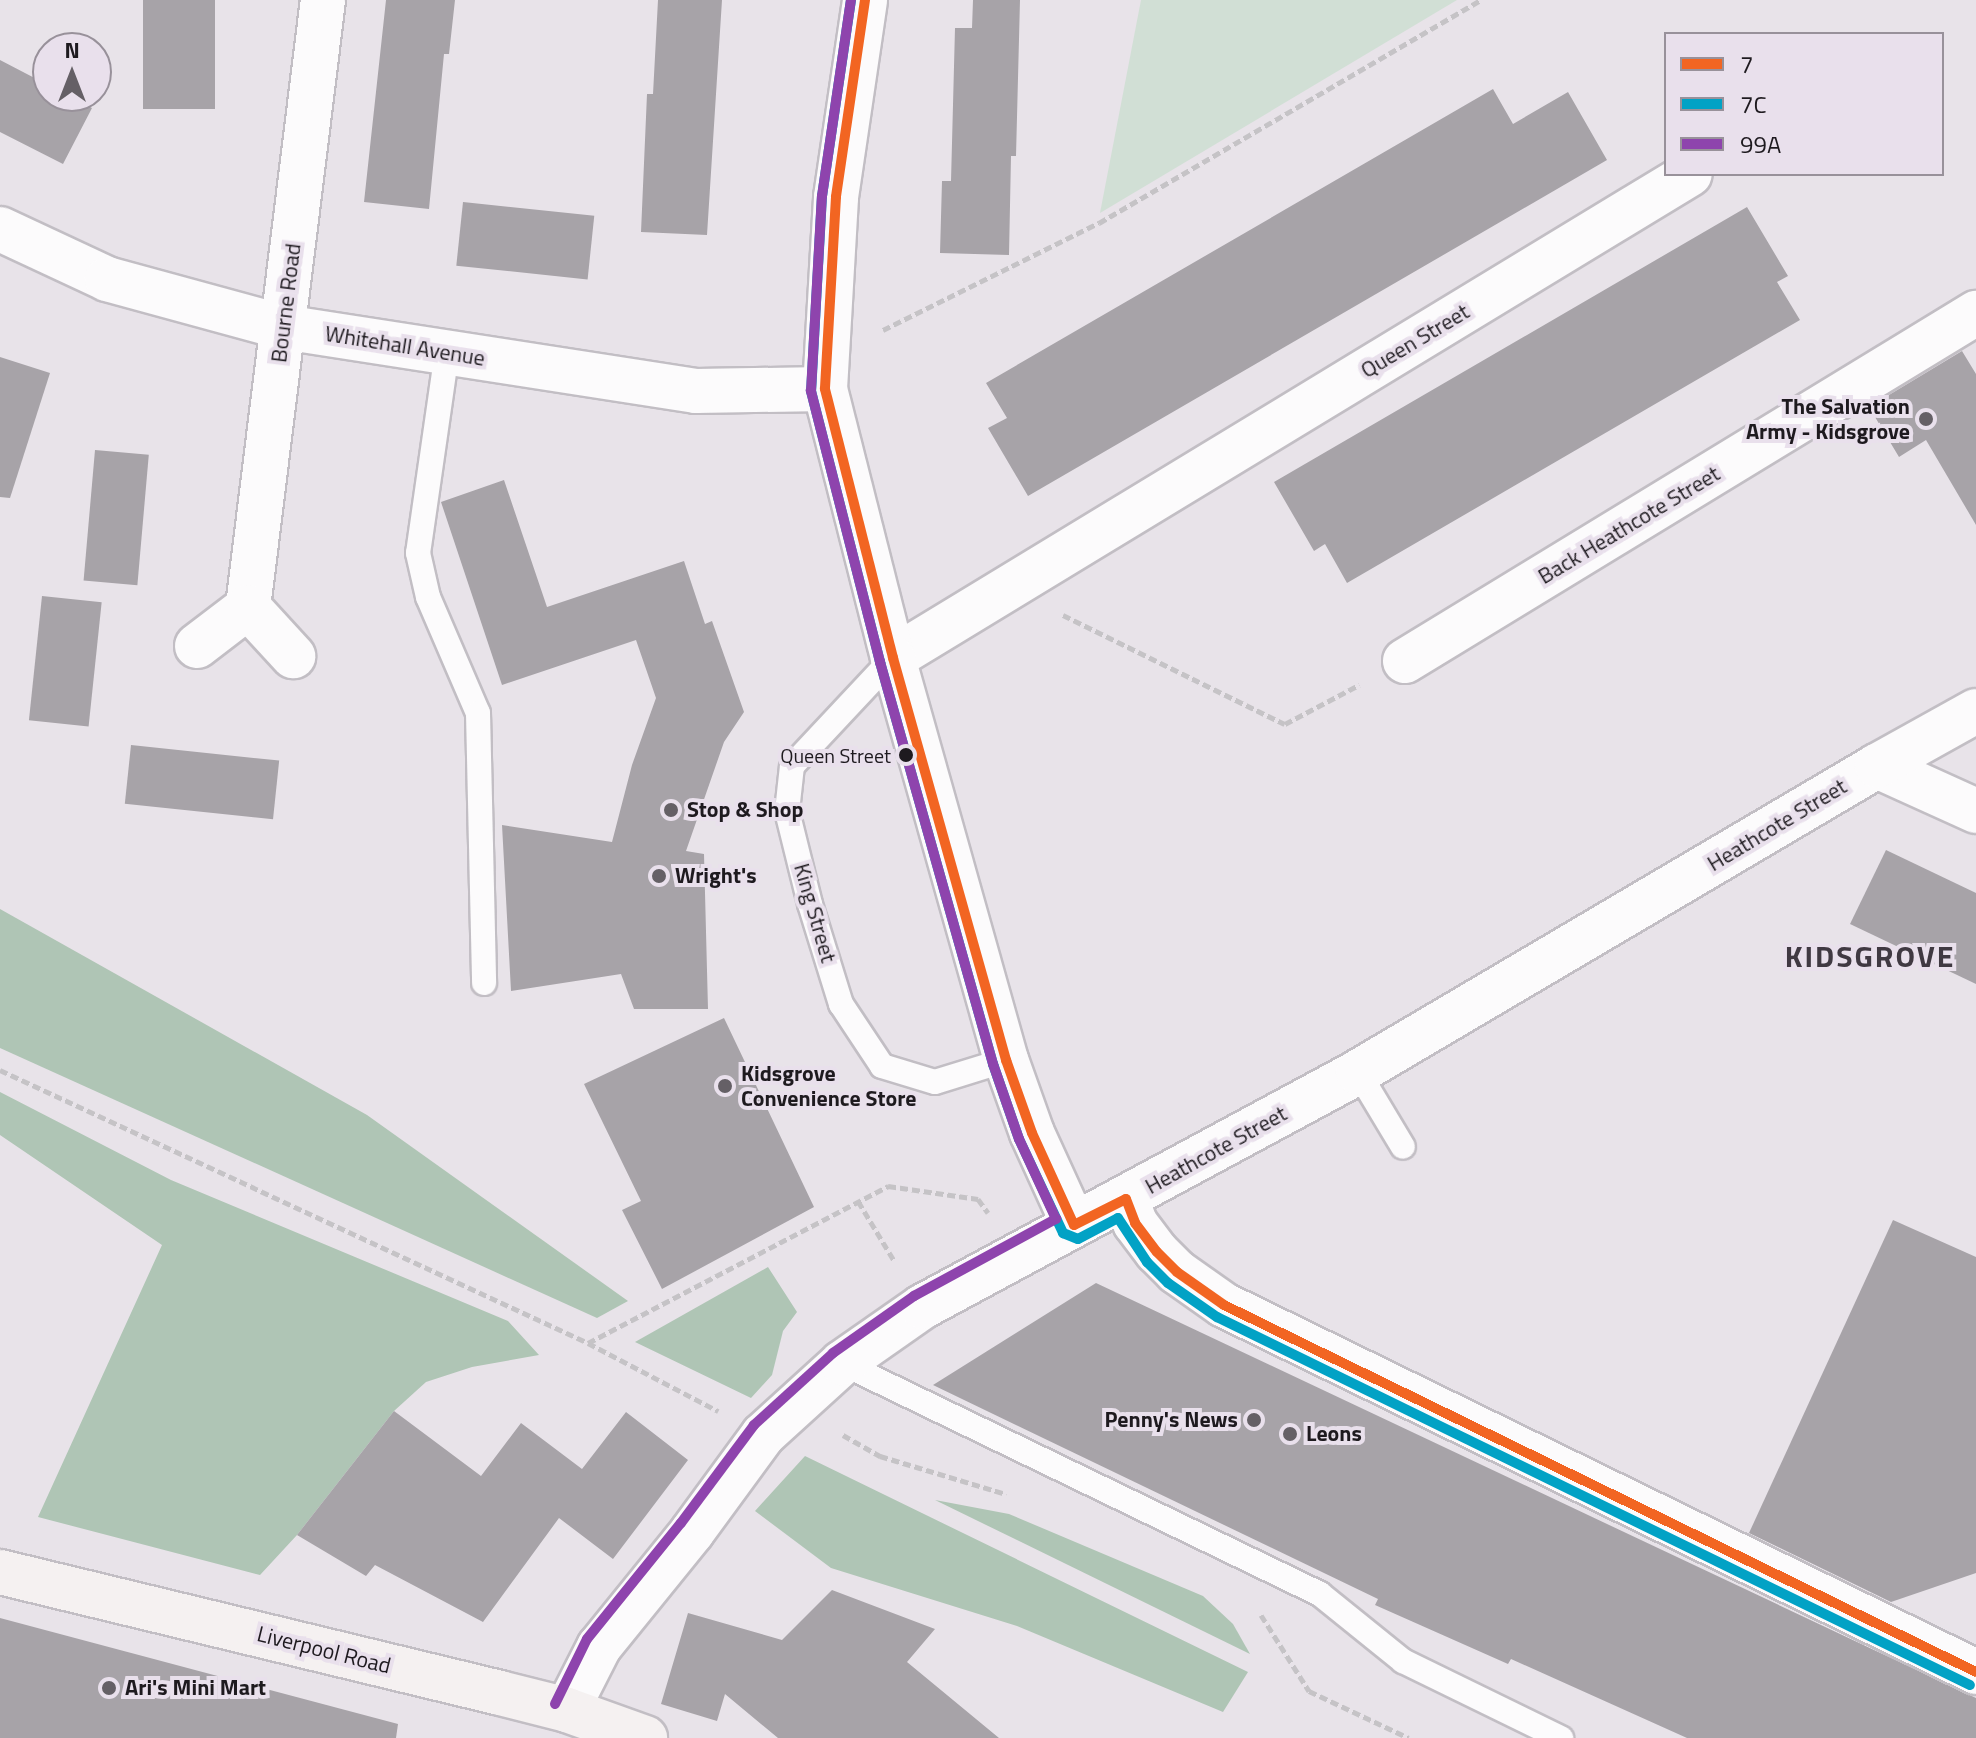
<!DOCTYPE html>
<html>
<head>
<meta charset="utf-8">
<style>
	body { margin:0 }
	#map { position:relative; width:1976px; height:1738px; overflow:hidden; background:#e8e3e9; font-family:"Titillium Web",sans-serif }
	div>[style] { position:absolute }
	.green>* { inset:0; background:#d1dfd5 }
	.forest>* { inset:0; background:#afc5b5 }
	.building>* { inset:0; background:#a7a3a8; transform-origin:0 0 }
	.path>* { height:5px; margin-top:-2.5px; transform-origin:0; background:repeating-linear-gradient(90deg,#c5c3c6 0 8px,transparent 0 12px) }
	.roads { filter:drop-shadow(2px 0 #c2bec4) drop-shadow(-2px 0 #c2bec4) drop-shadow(0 2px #c2bec4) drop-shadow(0 -2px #c2bec4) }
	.service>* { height:24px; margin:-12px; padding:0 12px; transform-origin:12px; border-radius:12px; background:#fcfbfc }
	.minor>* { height:44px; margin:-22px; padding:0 22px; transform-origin:22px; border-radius:22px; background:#fcfbfc }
	.tertiary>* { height:44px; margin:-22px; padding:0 22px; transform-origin:22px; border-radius:22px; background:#fcfbfc }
	.primary>* { height:44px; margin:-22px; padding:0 22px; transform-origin:22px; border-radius:22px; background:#f5f1f1 }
	.bus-1>* { height:10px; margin:-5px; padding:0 5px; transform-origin:5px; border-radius:5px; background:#f26522 }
	.bus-2>* { height:10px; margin:-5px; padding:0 5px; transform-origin:5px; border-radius:5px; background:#02a2c5 }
	.bus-3>* { height:10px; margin:-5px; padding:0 5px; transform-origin:5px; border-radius:5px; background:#8e44ad }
	.dots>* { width:22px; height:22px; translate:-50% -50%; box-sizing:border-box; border:4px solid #e9e0ec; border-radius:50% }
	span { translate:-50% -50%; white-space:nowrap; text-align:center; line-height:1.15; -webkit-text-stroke:8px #e9e0ec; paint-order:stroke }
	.bus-label { font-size:20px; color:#1e1a1f }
	.right { translate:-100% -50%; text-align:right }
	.street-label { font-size:22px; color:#1e1a1f }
	.poi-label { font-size:22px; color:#1e1a1f; font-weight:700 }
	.left { translate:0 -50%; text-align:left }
	.district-label { font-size:30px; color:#403942; font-weight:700; letter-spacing:2px }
	.legend { position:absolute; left:1664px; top:32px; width:280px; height:144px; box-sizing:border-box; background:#e9e0ec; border:2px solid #98919a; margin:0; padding:10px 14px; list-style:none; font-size:24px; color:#1e1a1f }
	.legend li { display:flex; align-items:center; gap:16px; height:40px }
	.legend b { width:40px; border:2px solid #98919a }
	.north { position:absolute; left:32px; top:32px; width:80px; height:80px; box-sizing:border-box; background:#e9e0ec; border:2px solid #98919a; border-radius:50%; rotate:0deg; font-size:22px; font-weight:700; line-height:32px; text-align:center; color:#1e1a1f }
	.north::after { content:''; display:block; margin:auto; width:28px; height:36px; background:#656066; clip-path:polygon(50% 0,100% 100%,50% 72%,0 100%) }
</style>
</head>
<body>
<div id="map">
	<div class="green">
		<i style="clip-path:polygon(1141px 0,1457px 0,1100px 213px)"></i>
	</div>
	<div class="forest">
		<i style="clip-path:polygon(0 909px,367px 1115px,628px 1301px,597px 1318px,0 1048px)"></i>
		<i style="clip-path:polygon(0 1092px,171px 1180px,508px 1321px,539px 1355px,472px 1367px,426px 1382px,394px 1411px,297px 1535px,260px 1575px,38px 1517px,162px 1245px,0 1135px)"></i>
		<i style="clip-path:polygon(768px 1267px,797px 1312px,783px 1331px,772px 1375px,751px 1398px,635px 1342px)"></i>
		<i style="clip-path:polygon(805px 1456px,1248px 1672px,1223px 1712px,1017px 1626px,831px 1568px,755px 1511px)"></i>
		<i style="clip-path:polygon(935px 1500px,1009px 1514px,1203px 1596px,1233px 1624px,1250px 1654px)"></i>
	</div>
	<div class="building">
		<i style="left:143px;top:0;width:72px;height:109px"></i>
		<i style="clip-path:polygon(386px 0,455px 0,449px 54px,444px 54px,429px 209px,364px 202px)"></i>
		<i style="clip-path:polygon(658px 0,722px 0,707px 235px,641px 232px,647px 94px,653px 94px)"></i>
		<i style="clip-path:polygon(973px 0,1020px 0,1016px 156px,1011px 156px,1009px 255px,940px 253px,942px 181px,951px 181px,955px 28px,972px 28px)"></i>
		<i style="clip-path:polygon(0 60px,48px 85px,48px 96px,69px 96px,92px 108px,63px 164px,0 132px)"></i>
		<i style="clip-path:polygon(1493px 89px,1513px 124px,1568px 92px,1607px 160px,1028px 496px,988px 428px,1007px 418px,986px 383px)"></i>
		<i style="left:463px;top:202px;width:132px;height:64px;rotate:6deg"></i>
		<i style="clip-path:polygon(1747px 207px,1788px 276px,1777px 282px,1800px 320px,1347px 583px,1325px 544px,1314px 551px,1274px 482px)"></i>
		<i style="clip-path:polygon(1962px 351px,1976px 374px,1976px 525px,1926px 440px,1899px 457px,1869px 407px)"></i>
		<i style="clip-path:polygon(0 357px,50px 373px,10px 498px,0 497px)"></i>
		<i style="left:95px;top:450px;width:54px;height:131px;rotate:5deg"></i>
		<i style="clip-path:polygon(504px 480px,547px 607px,684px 561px,705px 624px,712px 621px,744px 712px,724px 742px,686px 851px,704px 854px,708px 1009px,634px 1009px,621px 974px,511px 991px,502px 825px,612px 842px,632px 765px,656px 698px,636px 640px,502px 685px,441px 502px)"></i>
		<i style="left:42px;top:596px;width:60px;height:125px;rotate:6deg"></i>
		<i style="left:131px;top:745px;width:149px;height:59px;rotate:6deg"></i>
		<i style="clip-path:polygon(1886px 850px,1976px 893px,1976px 984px,1850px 924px)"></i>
		<i style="clip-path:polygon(724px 1018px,814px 1207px,662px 1289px,622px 1210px,641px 1201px,584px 1084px)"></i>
		<i style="clip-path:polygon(1893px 1220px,1976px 1257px,1976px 1573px,1891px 1602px,1749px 1533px)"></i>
		<i style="clip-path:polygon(1096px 1283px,1976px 1698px,1976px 1738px,1687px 1738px,1511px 1659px,1508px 1664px,1375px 1605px,1378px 1599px,933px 1385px)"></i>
		<i style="clip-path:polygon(394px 1411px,481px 1476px,521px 1423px,582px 1469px,626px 1412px,688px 1460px,613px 1559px,559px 1518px,483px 1622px,375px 1565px,366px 1576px,297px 1535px)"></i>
		<i style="clip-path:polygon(832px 1590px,935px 1629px,907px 1662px,999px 1738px,778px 1738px,725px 1694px,717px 1721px,661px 1704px,688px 1613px,782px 1640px)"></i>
		<i style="clip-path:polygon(0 1618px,398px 1724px,396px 1738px,0 1738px)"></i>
	</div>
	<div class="path">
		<i style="left:883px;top:330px;width:241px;rotate:-26.4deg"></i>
		<i style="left:1099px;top:223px;width:441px;rotate:-30.3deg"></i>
		<i style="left:1063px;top:615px;width:247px;rotate:26.2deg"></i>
		<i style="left:1285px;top:724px;width:84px;rotate:-27.8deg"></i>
		<i style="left:0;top:1070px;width:648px;rotate:24.9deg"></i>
		<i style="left:588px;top:1343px;width:147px;rotate:27.6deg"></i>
		<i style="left:858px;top:1201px;width:71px;rotate:58.8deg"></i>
		<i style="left:588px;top:1343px;width:339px;rotate:-27.6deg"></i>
		<i style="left:888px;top:1186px;width:91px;rotate:8.2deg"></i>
		<i style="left:978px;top:1199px;width:17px;rotate:54deg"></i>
		<i style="left:843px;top:1435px;width:43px;rotate:29.6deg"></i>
		<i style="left:880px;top:1456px;width:132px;rotate:16.8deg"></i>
		<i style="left:1261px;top:1615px;width:90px;rotate:57.7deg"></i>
		<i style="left:1309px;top:1691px;width:110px;rotate:25.2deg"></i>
	</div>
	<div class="roads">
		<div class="service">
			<i style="left:447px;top:352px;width:203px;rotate:98.2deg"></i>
			<i style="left:418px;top:553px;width:45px;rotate:77.2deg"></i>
			<i style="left:428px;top:597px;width:126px;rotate:66.7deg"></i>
			<i style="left:478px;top:713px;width:270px;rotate:88.7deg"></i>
			<i style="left:893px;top:658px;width:148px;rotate:133.1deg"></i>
			<i style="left:792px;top:766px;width:45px;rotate:96.3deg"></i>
			<i style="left:787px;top:811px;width:96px;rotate:76.1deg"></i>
			<i style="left:810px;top:904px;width:105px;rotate:72.8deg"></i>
			<i style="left:841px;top:1004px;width:74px;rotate:56.5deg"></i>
			<i style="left:882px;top:1066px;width:55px;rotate:16.8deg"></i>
			<i style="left:935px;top:1082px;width:74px;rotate:-17.2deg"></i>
			<i style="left:1358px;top:1072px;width:87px;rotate:59deg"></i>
			<i style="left:842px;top:1363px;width:531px;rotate:25.79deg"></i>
			<i style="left:1320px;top:1594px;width:107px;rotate:38.9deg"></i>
			<i style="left:1403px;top:1661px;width:176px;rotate:26deg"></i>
		</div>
		<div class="minor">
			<i style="left:825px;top:389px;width:192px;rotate:-86.7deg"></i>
			<i style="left:836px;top:197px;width:199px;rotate:-81.6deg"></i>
			<i style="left:248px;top:607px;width:612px;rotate:-82.96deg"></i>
			<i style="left:197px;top:646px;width:64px;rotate:-37.4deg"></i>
			<i style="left:248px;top:607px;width:67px;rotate:47.4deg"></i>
			<i style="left:893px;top:658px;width:932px;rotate:-31.27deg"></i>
			<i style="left:1405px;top:661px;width:669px;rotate:-31.36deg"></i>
			<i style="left:1877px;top:766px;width:109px;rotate:24.4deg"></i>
		</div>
		<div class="tertiary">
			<i style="left:0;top:229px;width:118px;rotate:25deg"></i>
			<i style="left:107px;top:279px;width:182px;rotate:15.3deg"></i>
			<i style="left:283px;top:327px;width:418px;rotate:8.8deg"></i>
			<i style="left:696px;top:391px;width:129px;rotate:-0.9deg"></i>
			<i style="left:825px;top:389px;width:277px;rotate:75.8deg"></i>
			<i style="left:893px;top:658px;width:418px;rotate:74.3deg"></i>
			<i style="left:1006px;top:1060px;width:77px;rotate:70.4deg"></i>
			<i style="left:1032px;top:1133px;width:101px;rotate:65.5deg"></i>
			<i style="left:1126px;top:1199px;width:26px;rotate:69deg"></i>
			<i style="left:1135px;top:1223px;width:36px;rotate:53deg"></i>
			<i style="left:1157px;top:1252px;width:28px;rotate:45deg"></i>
			<i style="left:1177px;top:1272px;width:57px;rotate:35.1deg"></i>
			<i style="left:1224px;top:1305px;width:837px;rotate:26.01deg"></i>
			<i style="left:567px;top:1710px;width:71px;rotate:-63.1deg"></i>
			<i style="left:599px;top:1647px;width:148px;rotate:-51deg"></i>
			<i style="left:692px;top:1532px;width:120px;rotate:-53.8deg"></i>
			<i style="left:763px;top:1435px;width:107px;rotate:-42.3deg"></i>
			<i style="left:842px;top:1363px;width:98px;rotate:-35deg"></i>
			<i style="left:922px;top:1307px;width:495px;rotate:-28.3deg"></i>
			<i style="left:1358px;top:1072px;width:602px;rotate:-30.52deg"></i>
			<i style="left:1877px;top:766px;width:113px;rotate:-29.1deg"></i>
		</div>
		<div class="primary">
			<i style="left:0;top:1572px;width:514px;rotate:13.6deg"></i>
			<i style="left:500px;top:1693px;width:69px;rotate:14.2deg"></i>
			<i style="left:567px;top:1710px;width:83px;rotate:19.7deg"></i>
		</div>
	</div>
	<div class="bus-1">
		<i style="left:865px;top:0;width:199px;rotate:98.4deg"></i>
		<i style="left:836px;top:197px;width:192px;rotate:93.3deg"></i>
		<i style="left:825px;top:389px;width:277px;rotate:75.8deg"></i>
		<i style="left:893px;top:658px;width:418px;rotate:74.3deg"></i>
		<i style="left:1006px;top:1060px;width:77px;rotate:70.4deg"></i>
		<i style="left:1032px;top:1133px;width:101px;rotate:65.5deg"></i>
		<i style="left:1074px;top:1225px;width:58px;rotate:-26.6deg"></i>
		<i style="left:1126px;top:1199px;width:26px;rotate:69deg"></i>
		<i style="left:1135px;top:1223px;width:36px;rotate:53deg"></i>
		<i style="left:1157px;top:1252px;width:28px;rotate:45deg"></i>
		<i style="left:1177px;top:1272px;width:57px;rotate:35.1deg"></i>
		<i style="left:1224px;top:1305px;width:837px;rotate:26.01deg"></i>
	</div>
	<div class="bus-2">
		<i style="left:851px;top:0;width:198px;rotate:98.4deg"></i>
		<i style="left:822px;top:196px;width:195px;rotate:93.2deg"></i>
		<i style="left:811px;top:391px;width:280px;rotate:75.7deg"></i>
		<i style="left:880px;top:662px;width:418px;rotate:74.3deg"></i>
		<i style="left:993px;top:1064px;width:79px;rotate:70.9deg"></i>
		<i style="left:1019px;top:1139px;width:104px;rotate:64.9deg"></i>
		<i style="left:1063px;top:1233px;width:16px;rotate:22deg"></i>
		<i style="left:1078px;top:1239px;width:45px;rotate:-27.7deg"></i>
		<i style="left:1118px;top:1218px;width:53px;rotate:56.6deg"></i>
		<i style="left:1147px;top:1262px;width:30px;rotate:45deg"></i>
		<i style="left:1168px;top:1283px;width:60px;rotate:34.8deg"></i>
		<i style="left:1217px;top:1317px;width:838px;rotate:26.05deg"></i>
	</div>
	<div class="bus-3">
		<i style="left:555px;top:1704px;width:72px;rotate:-63.8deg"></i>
		<i style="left:587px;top:1639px;width:149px;rotate:-51deg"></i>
		<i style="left:681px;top:1523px;width:122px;rotate:-53.3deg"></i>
		<i style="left:754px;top:1425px;width:107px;rotate:-42.3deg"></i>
		<i style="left:833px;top:1353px;width:99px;rotate:-35.1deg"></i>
		<i style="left:914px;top:1296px;width:162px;rotate:-28.5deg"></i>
		<i style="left:1056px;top:1219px;width:88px;rotate:-114.8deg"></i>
		<i style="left:1019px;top:1139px;width:79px;rotate:-109.1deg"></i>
		<i style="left:993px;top:1064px;width:418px;rotate:-105.7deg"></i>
		<i style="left:880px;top:662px;width:280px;rotate:-104.3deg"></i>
		<i style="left:811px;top:391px;width:195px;rotate:-86.8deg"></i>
		<i style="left:822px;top:196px;width:198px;rotate:-81.6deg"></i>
	</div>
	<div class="dots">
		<i style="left:1926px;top:419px;background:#656066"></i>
		<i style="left:906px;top:755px;background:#1e1a1f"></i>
		<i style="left:671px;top:810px;background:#656066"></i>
		<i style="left:659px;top:876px;background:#656066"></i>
		<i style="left:725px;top:1086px;background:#656066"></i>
		<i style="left:1254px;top:1420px;background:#656066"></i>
		<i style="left:1290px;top:1434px;background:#656066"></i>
		<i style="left:109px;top:1688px;background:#656066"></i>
	</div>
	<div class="bus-label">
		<span class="right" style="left:891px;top:755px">Queen Street</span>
	</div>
	<div class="street-label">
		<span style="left:286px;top:303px;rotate:-83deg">Bourne Road</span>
		<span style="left:1415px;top:341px;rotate:-31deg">Queen Street</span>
		<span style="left:405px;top:346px;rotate:9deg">Whitehall Avenue</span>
		<span style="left:1629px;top:525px;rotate:-31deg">Back Heathcote Street</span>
		<span style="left:1777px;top:825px;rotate:-31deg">Heathcote Street</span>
		<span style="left:815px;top:913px;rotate:74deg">King Street</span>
		<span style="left:1216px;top:1150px;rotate:-29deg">Heathcote Street</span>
		<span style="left:324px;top:1650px;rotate:14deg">Liverpool Road</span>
	</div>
	<div class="poi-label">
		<span class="right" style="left:1910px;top:419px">The Salvation<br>Army - Kidsgrove</span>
		<span class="left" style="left:687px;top:810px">Stop &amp; Shop</span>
		<span class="left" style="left:675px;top:876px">Wright's</span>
		<span class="left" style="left:741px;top:1086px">Kidsgrove<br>Convenience Store</span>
		<span class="right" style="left:1238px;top:1420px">Penny's News</span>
		<span class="left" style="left:1306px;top:1434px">Leons</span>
		<span class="left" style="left:125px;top:1688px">Ari's Mini Mart</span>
	</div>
	<div class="district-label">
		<span style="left:1870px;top:956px">KIDSGROVE</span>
	</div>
	<ul class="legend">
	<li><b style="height:10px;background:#f26522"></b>7</li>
	<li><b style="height:10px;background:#02a2c5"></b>7C</li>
	<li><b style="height:10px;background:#8e44ad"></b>99A</li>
	</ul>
	<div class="north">N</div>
</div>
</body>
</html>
